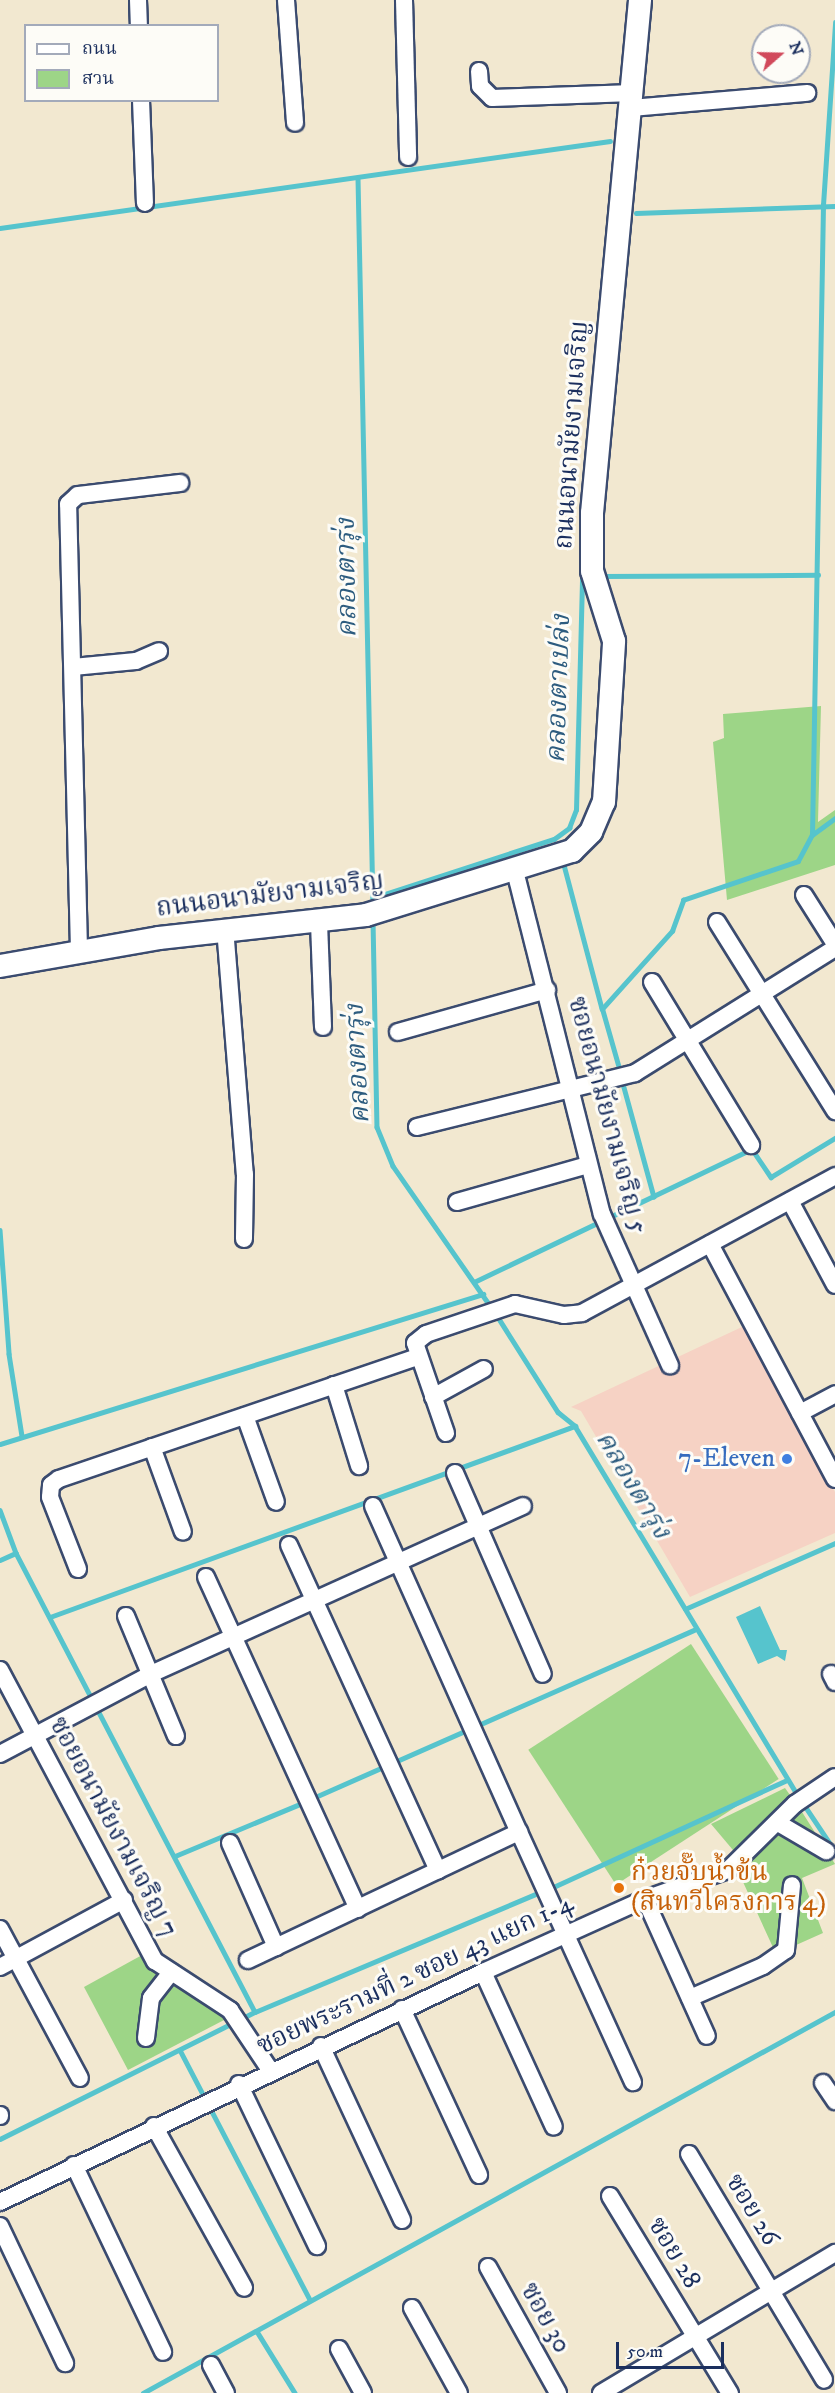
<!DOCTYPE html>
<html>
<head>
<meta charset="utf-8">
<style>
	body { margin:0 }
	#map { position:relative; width:835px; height:2393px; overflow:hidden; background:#f2e8d0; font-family:"IM FELL DW Pica","Noto Serif Thai",serif }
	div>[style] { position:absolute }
	.built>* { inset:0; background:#f6d2c4 }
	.green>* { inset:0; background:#9dd587; transform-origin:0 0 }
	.water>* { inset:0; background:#56c4cd }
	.stream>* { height:4.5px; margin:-2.25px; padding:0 2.25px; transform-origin:2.25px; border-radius:2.25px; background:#56c4cd }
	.roads { filter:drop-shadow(2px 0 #3b4b6f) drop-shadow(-2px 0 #3b4b6f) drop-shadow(0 2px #3b4b6f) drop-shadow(0 -2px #3b4b6f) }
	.street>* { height:16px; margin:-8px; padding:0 8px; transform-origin:8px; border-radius:8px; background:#fff }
	.secondary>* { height:22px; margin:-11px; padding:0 11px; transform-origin:11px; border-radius:11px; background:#fff }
	.dots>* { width:16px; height:16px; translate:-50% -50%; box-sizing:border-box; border:3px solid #fdfcf7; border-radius:50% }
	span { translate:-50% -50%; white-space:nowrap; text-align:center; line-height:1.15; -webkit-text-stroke:6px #fdfcf7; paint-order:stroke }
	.street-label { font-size:26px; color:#1b2f5e }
	.shop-label { font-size:26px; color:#366cbe }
	.right { translate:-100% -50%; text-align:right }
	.food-label { font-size:26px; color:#c56008 }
	.left { translate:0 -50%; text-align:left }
	.water-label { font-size:27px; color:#2d5c7f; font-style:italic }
	.legend { position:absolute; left:24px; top:24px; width:195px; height:78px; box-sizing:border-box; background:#fdfcf7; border:2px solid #a3aaba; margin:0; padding:8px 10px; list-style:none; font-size:18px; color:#1b2f5e }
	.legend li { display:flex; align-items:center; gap:12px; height:30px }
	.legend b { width:30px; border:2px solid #a3aaba }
	.north { position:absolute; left:751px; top:24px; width:60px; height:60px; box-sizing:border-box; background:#fdfcf7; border:2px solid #a3aaba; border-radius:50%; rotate:70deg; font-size:16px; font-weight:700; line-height:24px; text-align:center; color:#1b2f5e }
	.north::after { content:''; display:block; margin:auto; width:21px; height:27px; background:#d1495b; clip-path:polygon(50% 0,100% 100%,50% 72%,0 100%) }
	.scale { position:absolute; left:616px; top:2342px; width:108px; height:27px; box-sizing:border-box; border:3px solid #1b2f5e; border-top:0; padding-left:8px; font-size:18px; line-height:21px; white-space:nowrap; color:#1b2f5e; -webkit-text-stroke:4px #fdfcf7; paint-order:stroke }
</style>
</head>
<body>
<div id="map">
	<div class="built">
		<i style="clip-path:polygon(744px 1326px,835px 1492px,835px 1533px,690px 1597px,581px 1411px,571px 1407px)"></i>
	</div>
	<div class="green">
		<i style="clip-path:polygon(821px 706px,818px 822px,835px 810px,835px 865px,727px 900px,713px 742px,724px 738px,723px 714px)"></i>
		<i style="left:691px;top:1644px;width:161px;height:194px;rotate:57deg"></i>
		<i style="clip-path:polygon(785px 1788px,790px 1795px,738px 1856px,711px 1824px)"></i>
		<i style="clip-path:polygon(802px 1812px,835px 1864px,802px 1878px,823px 1933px,776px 1954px,738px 1871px)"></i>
		<i style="clip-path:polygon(153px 1949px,211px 1989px,226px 2019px,128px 2070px,84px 1987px)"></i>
	</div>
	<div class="water">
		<i style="clip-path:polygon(760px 1606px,780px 1650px,787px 1650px,785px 1661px,777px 1656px,758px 1664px,736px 1617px)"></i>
	</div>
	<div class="stream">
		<i style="left:358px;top:178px;width:728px;rotate:88.82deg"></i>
		<i style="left:636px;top:213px;width:199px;rotate:-2deg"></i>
		<i style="left:0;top:228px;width:616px;rotate:-8.12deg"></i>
		<i style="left:601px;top:576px;width:217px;rotate:-0.3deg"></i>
		<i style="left:812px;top:835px;width:29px;rotate:-36deg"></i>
		<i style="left:563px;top:861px;width:153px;rotate:75.2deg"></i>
		<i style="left:373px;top:898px;width:190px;rotate:-18.1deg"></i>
		<i style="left:554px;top:839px;width:19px;rotate:-36deg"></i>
		<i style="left:569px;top:828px;width:19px;rotate:-69deg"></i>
		<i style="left:576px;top:810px;width:234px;rotate:-88.5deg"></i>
		<i style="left:582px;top:576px;width:5px"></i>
		<i style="left:373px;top:920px;width:207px;rotate:88.9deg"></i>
		<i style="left:377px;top:1127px;width:42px;rotate:67.7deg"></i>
		<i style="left:393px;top:1166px;width:172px;rotate:55.2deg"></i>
		<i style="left:620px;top:1072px;width:66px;rotate:-105.9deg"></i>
		<i style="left:602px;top:1009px;width:105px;rotate:-48.1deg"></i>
		<i style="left:672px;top:931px;width:33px;rotate:-70deg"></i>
		<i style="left:683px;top:900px;width:121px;rotate:-18.7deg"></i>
		<i style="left:798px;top:861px;width:30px;rotate:-62deg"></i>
		<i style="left:812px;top:835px;width:630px;rotate:-89deg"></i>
		<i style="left:823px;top:205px;width:183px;rotate:-86.2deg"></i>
		<i style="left:622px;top:1080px;width:121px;rotate:74.7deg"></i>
		<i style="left:0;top:1230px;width:124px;rotate:85.8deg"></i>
		<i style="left:9px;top:1354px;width:83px;rotate:81deg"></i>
		<i style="left:474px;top:1282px;width:308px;rotate:-25.6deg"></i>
		<i style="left:752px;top:1149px;width:34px;rotate:56deg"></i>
		<i style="left:771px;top:1177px;width:75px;rotate:-31.4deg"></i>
		<i style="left:496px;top:1314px;width:116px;rotate:57.7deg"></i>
		<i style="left:558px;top:1412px;width:22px;rotate:39deg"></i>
		<i style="left:575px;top:1426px;width:432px;rotate:58.9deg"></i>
		<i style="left:0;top:1444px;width:506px;rotate:-17.25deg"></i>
		<i style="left:0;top:1510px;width:46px;rotate:69.6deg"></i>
		<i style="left:16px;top:1553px;width:517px;rotate:62.49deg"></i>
		<i style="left:0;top:1560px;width:17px;rotate:-24deg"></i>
		<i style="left:685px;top:1609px;width:164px;rotate:-23.7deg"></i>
		<i style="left:50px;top:1617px;width:559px;rotate:-19.99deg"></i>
		<i style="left:313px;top:1798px;width:416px;rotate:-23.8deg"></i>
		<i style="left:803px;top:1803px;width:58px;rotate:56.3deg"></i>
		<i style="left:175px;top:1856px;width:141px;rotate:-22.6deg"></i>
		<i style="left:549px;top:1889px;width:262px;rotate:-24.6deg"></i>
		<i style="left:180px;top:2050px;width:282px;rotate:62.5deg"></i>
		<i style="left:0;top:2139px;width:285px;rotate:-26.5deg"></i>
		<i style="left:255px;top:2012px;width:310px;rotate:-22.8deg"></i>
		<i style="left:258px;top:2333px;width:70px;rotate:58.3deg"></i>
		<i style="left:143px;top:2393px;width:790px;rotate:-28.84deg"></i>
	</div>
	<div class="roads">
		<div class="street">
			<i style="left:138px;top:0;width:26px;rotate:88deg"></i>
			<i style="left:286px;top:0;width:123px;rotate:85.8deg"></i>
			<i style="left:404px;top:0;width:157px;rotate:88.5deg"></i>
			<i style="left:479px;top:71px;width:15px;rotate:86deg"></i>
			<i style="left:480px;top:86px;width:17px;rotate:45deg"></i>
			<i style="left:492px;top:98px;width:141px;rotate:-2deg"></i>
			<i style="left:141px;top:100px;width:103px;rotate:87.8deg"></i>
			<i style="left:631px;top:108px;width:177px;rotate:-4.9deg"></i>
			<i style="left:73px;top:667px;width:63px;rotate:-5.4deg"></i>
			<i style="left:136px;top:661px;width:25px;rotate:-23deg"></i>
			<i style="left:515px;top:871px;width:354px;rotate:75.8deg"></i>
			<i style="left:602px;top:1214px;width:166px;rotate:65.8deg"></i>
			<i style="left:804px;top:895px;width:58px;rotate:57.7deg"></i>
			<i style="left:717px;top:922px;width:223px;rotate:58deg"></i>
			<i style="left:319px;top:923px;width:104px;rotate:87.8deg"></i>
			<i style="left:225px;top:928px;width:247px;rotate:85.4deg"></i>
			<i style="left:245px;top:1174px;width:65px;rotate:90.9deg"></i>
			<i style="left:79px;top:950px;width:446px;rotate:-91.4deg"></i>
			<i style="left:68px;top:504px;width:13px;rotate:-42deg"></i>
			<i style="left:78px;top:495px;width:103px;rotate:-6.7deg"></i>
			<i style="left:652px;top:982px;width:191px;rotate:58.7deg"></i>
			<i style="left:398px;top:1032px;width:155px;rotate:-15.7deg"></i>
			<i style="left:417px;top:1127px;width:225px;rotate:-13.9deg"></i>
			<i style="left:635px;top:1073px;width:236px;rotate:-32deg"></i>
			<i style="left:790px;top:1201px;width:95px;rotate:61.8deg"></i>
			<i style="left:457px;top:1202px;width:136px;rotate:-15.8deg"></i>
			<i style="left:710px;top:1244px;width:266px;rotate:62deg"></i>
			<i style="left:334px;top:1385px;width:85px;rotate:72.8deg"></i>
			<i style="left:433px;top:1397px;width:58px;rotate:-28.8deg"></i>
			<i style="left:800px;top:1413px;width:40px;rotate:-28deg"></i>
			<i style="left:245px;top:1416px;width:91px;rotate:70.2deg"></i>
			<i style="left:446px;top:1433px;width:95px;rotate:-109deg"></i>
			<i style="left:415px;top:1343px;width:14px;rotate:-39deg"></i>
			<i style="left:426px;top:1334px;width:94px;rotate:-18.6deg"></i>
			<i style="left:515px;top:1304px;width:50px;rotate:12.7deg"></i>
			<i style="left:564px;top:1315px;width:18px;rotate:-6deg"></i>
			<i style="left:582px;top:1313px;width:288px;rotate:-28.4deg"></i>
			<i style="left:152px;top:1447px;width:90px;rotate:70deg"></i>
			<i style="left:455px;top:1473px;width:219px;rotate:66.4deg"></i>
			<i style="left:373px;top:1506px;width:357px;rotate:65.9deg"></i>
			<i style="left:289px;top:1545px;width:358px;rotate:65.4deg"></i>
			<i style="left:78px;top:1569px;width:77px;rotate:-111.3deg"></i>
			<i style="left:50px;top:1497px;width:12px;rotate:-85deg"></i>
			<i style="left:51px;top:1485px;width:10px;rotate:-37deg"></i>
			<i style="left:59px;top:1479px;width:379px;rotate:-18.8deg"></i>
			<i style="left:206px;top:1577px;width:365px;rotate:65.4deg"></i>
			<i style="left:126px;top:1616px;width:130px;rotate:67.4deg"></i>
			<i style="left:0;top:1670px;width:330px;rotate:62deg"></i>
			<i style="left:155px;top:1961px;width:90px;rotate:33.2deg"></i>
			<i style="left:230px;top:2010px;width:72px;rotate:56.3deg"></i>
			<i style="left:831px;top:1674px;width:9px;rotate:63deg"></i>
			<i style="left:0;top:1754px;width:171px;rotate:-27.9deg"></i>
			<i style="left:151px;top:1674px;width:408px;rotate:-24.3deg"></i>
			<i style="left:778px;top:1823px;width:56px;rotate:30.3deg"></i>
			<i style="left:230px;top:1843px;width:114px;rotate:66.1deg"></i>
			<i style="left:645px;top:1899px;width:150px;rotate:65.7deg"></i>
			<i style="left:0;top:1929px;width:169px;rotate:61.8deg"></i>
			<i style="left:248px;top:1960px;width:300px;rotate:-25.3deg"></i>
			<i style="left:519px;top:1832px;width:275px;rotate:65.5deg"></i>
			<i style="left:0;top:1967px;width:141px;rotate:-28.4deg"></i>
			<i style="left:483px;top:1972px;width:170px;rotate:65.4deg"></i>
			<i style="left:690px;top:1998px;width:80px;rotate:-23.7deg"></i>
			<i style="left:763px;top:1966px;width:28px;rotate:-35deg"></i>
			<i style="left:786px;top:1950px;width:65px;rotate:-84.7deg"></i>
			<i style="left:402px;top:2009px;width:183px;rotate:65.1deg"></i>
			<i style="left:146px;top:2038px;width:40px;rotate:-82.9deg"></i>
			<i style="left:151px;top:1998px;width:33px;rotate:-52deg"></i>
			<i style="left:321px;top:2046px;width:192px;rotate:65deg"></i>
			<i style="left:823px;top:2083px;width:22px;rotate:56deg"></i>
			<i style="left:239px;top:2084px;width:180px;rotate:64.3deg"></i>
			<i style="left:0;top:2115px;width:1px;rotate:90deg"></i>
			<i style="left:154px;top:2126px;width:185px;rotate:60.9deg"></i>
			<i style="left:689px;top:2154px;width:263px;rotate:59.1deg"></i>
			<i style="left:74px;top:2165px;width:207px;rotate:64.5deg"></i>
			<i style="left:610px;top:2196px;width:231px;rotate:58.7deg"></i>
			<i style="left:0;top:2202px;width:535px;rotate:-25.46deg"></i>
			<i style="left:483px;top:1972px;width:178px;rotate:-24.3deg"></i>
			<i style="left:645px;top:1899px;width:88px;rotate:-19.3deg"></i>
			<i style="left:728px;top:1870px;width:94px;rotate:-44.6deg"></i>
			<i style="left:795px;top:1804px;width:48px;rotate:-34deg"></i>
			<i style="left:0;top:2226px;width:152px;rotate:64.6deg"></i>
			<i style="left:488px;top:2267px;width:144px;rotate:60.9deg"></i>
			<i style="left:412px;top:2308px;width:97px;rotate:61.1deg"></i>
			<i style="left:339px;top:2349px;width:50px;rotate:61.4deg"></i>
			<i style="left:211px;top:2365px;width:32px;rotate:62deg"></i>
			<i style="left:601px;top:2393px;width:273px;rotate:-30.9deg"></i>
		</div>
		<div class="secondary">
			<i style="left:0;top:966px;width:161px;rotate:-10deg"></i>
			<i style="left:159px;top:938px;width:208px;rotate:-6.3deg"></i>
			<i style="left:366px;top:915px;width:216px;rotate:-17.3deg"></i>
			<i style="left:572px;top:851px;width:27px;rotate:-45deg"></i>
			<i style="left:591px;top:832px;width:33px;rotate:-67deg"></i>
			<i style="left:604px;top:802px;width:161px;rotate:-86.4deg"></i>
			<i style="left:614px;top:641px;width:73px;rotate:-107.4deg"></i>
			<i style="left:592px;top:571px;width:58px;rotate:-90deg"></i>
			<i style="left:592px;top:513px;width:515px;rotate:-84.65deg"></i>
		</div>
	</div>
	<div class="dots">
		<i style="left:787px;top:1459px;background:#3f7fe0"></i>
		<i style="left:619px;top:1888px;background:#e8710a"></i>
	</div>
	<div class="street-label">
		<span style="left:572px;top:435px;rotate:-86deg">ถนนอนามัยงามเจริญ</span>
		<span style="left:270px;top:895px;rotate:-7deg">ถนนอนามัยงามเจริญ</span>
		<span style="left:607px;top:1115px;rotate:75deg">ซอยอนามัยงามเจริญ 5</span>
		<span style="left:113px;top:1827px;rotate:62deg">ซอยอนามัยงามเจริญ 7</span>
		<span style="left:415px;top:1975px;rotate:-25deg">ซอยพระรามที่ 2 ซอย 43 แยก 1-4</span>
		<span style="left:752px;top:2210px;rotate:59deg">ซอย 26</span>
		<span style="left:674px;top:2253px;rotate:59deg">ซอย 28</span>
		<span style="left:545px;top:2318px;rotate:61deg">ซอย 30</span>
	</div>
	<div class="shop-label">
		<span class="right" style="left:775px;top:1459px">7-Eleven</span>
	</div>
	<div class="food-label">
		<span class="left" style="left:631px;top:1888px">ก๋วยจั๊บน้ำข้น<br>(สินทวีโครงการ 4)</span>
	</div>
	<div class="water-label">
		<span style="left:347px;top:578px;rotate:-91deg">คลองตารุ่ง</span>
		<span style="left:559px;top:689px;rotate:-88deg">คลองตาเปล่ง</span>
		<span style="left:358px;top:1064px;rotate:-93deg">คลองตารุ่ง</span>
		<span style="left:633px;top:1485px;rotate:59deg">คลองตารุ่ง</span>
	</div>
	<ul class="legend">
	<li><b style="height:8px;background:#fff"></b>ถนน</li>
	<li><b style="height:16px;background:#9dd587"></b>สวน</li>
	</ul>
	<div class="north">N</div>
	<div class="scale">50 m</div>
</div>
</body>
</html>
